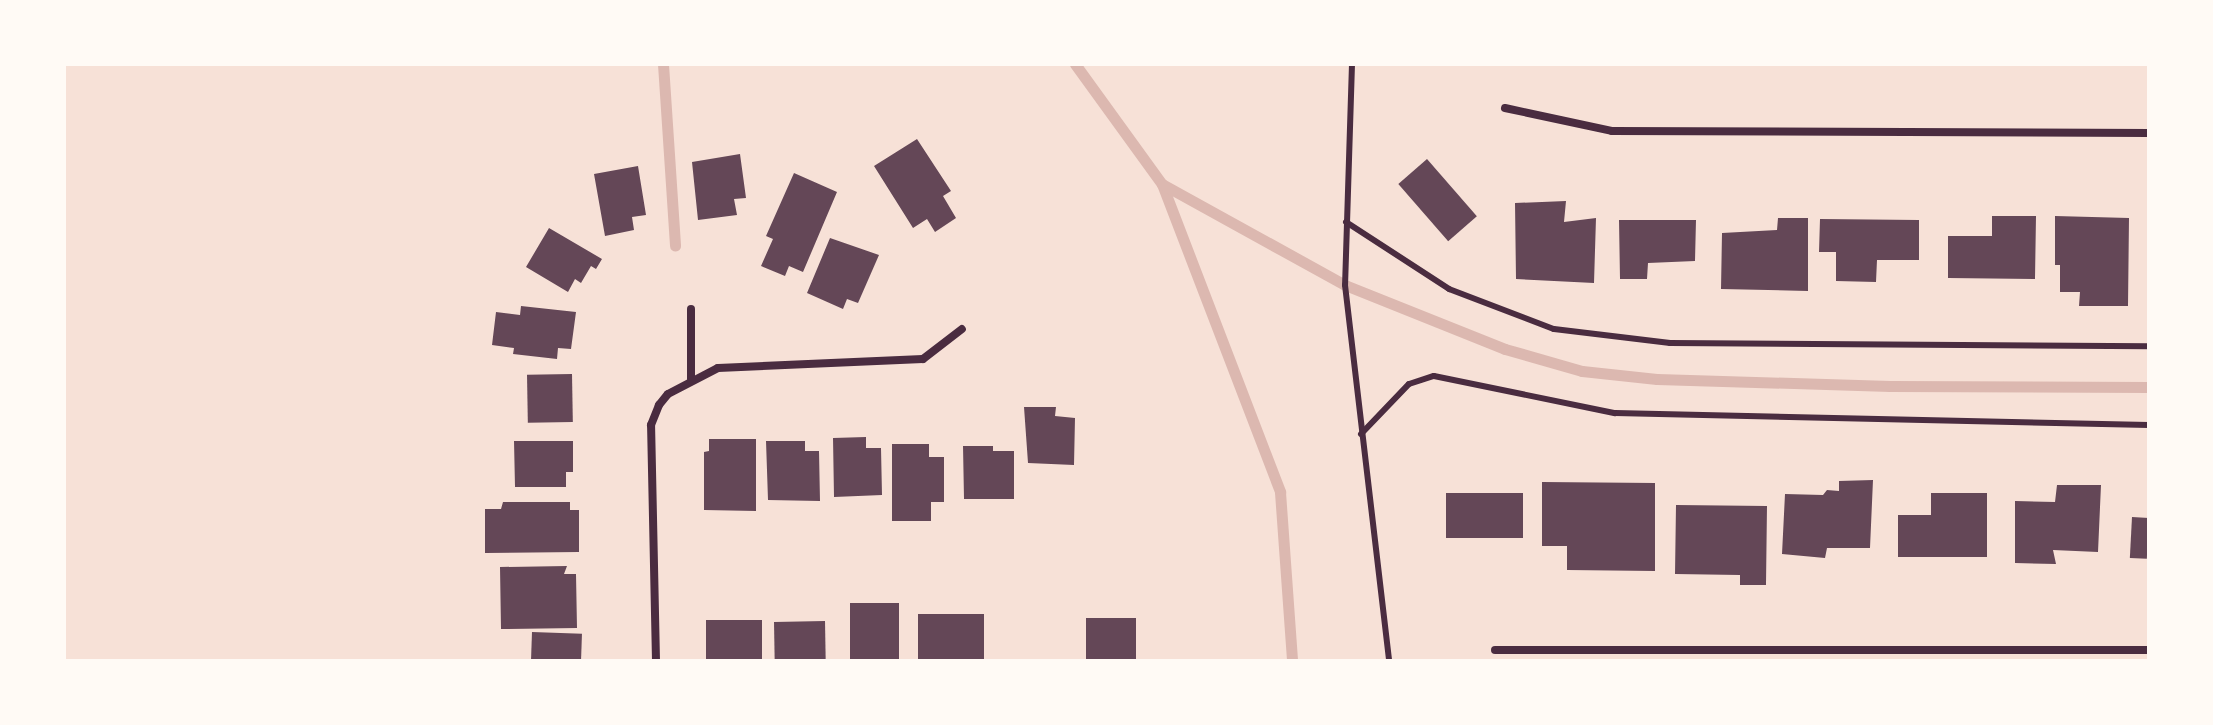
<!DOCTYPE html>
<html>
<head>
<meta charset="utf-8">
<style>
	body { margin:0 }
	#map { position:relative; width:2213px; height:725px; overflow:hidden; background:#f7e1d7; font-family:Mulish,sans-serif }
	div>[style] { position:absolute }
	.stream>* { height:11px; margin:-5.5px; padding:0 5.5px; transform-origin:5.5px; border-radius:5.5px; background:#dcb8b0 }
	.building>* { inset:0; background:#644757; transform-origin:0 0 }
	.service>* { height:6px; margin:-3px; padding:0 3px; transform-origin:3px; border-radius:3px; background:#4a2c40 }
	.minor>* { height:8px; margin:-4px; padding:0 4px; transform-origin:4px; border-radius:4px; background:#4a2c40 }
	span { translate:-50% -50%; white-space:nowrap; text-align:center; line-height:1.15; -webkit-text-stroke:6px #fffaf5; paint-order:stroke }
	.frame { position:absolute; inset:0; border:66px solid #fffaf5; pointer-events:none }
</style>
</head>
<body>
<div id="map">
	<div class="stream">
		<i style="left:663px;top:64px;width:182px;rotate:86.2deg"></i>
		<i style="left:1075px;top:64px;width:148px;rotate:54.1deg"></i>
		<i style="left:1162px;top:184px;width:330px;rotate:69deg"></i>
		<i style="left:1280px;top:492px;width:169px;rotate:85.9deg"></i>
		<i style="left:1162px;top:184px;width:209px;rotate:28.9deg"></i>
		<i style="left:1345px;top:285px;width:172px;rotate:21.8deg"></i>
		<i style="left:1505px;top:349px;width:80px;rotate:15.9deg"></i>
		<i style="left:1582px;top:371px;width:75px;rotate:6.1deg"></i>
		<i style="left:1657px;top:379px;width:233px;rotate:1.7deg"></i>
		<i style="left:1890px;top:386px;width:259px;rotate:0.2deg"></i>
	</div>
	<div class="building">
		<i style="clip-path:polygon(917px 139px,951px 191px,943px 196px,956px 218px,935px 232px,927px 219px,913px 228px,874px 166px)"></i>
		<i style="clip-path:polygon(740px 154px,746px 198px,734px 199px,737px 215px,698px 220px,692px 162px)"></i>
		<i style="left:1427px;top:159px;width:76px;height:38px;rotate:49deg"></i>
		<i style="clip-path:polygon(638px 166px,646px 215px,632px 217px,634px 230px,605px 236px,594px 174px)"></i>
		<i style="clip-path:polygon(794px 173px,837px 192px,803px 272px,789px 266px,785px 276px,761px 266px,773px 239px,766px 236px)"></i>
		<i style="clip-path:polygon(1566px 201px,1564px 222px,1596px 218px,1594px 283px,1516px 279px,1515px 203px)"></i>
		<i style="clip-path:polygon(1992px 216px,2036px 216px,2035px 279px,1948px 278px,1948px 236px,1992px 236px)"></i>
		<i style="clip-path:polygon(2055px 216px,2129px 218px,2128px 306px,2079px 306px,2080px 292px,2060px 292px,2060px 265px,2055px 265px)"></i>
		<i style="clip-path:polygon(1778px 218px,1808px 218px,1808px 291px,1721px 289px,1722px 233px,1777px 230px)"></i>
		<i style="clip-path:polygon(1820px 219px,1919px 220px,1919px 260px,1877px 260px,1876px 282px,1836px 281px,1836px 252px,1819px 252px)"></i>
		<i style="clip-path:polygon(1619px 220px,1696px 220px,1695px 261px,1648px 263px,1647px 279px,1620px 279px)"></i>
		<i style="clip-path:polygon(549px 228px,602px 259px,596px 269px,591px 266px,581px 283px,575px 279px,568px 292px,526px 267px)"></i>
		<i style="clip-path:polygon(830px 238px,879px 255px,858px 303px,847px 299px,843px 309px,807px 293px)"></i>
		<i style="clip-path:polygon(521px 306px,576px 312px,571px 349px,558px 348px,557px 359px,513px 354px,514px 348px,492px 345px,496px 312px,520px 315px)"></i>
		<i style="left:572px;top:374px;width:48px;height:45px;rotate:89deg"></i>
		<i style="clip-path:polygon(1024px 407px,1056px 407px,1055px 416px,1075px 418px,1074px 465px,1028px 463px)"></i>
		<i style="clip-path:polygon(866px 437px,866px 448px,881px 448px,882px 495px,834px 497px,833px 438px)"></i>
		<i style="clip-path:polygon(709px 439px,756px 439px,756px 511px,704px 510px,704px 452px,709px 451px)"></i>
		<i style="clip-path:polygon(514px 441px,573px 441px,573px 472px,566px 472px,566px 487px,515px 487px)"></i>
		<i style="clip-path:polygon(766px 441px,805px 441px,805px 451px,819px 451px,820px 501px,768px 500px)"></i>
		<i style="clip-path:polygon(892px 444px,929px 444px,929px 457px,944px 457px,944px 502px,931px 502px,931px 521px,892px 521px)"></i>
		<i style="clip-path:polygon(963px 446px,993px 446px,993px 451px,1014px 451px,1014px 499px,964px 499px)"></i>
		<i style="clip-path:polygon(1873px 480px,1870px 548px,1827px 548px,1825px 558px,1782px 554px,1785px 494px,1823px 495px,1827px 490px,1839px 491px,1839px 481px)"></i>
		<i style="clip-path:polygon(1542px 482px,1655px 483px,1655px 571px,1567px 570px,1567px 546px,1542px 546px)"></i>
		<i style="clip-path:polygon(2057px 485px,2101px 485px,2098px 552px,2053px 550px,2056px 564px,2015px 563px,2015px 501px,2055px 502px)"></i>
		<i style="left:1446px;top:493px;width:77px;height:45px"></i>
		<i style="clip-path:polygon(1931px 493px,1987px 493px,1987px 557px,1898px 557px,1898px 515px,1931px 515px)"></i>
		<i style="clip-path:polygon(503px 502px,570px 502px,570px 510px,579px 510px,579px 552px,485px 553px,485px 509px,501px 509px)"></i>
		<i style="clip-path:polygon(1676px 505px,1767px 506px,1766px 585px,1740px 585px,1740px 575px,1675px 574px)"></i>
		<i style="left:2132px;top:517px;width:17px;height:41px;rotate:3deg"></i>
		<i style="clip-path:polygon(567px 566px,564px 574px,576px 574px,577px 628px,501px 629px,500px 567px)"></i>
		<i style="left:899px;top:603px;width:58px;height:49px;rotate:90deg"></i>
		<i style="left:918px;top:614px;width:66px;height:47px"></i>
		<i style="left:1086px;top:618px;width:50px;height:43px"></i>
		<i style="left:706px;top:620px;width:56px;height:41px"></i>
		<i style="left:825px;top:621px;width:40px;height:51px;rotate:89deg"></i>
		<i style="left:532px;top:632px;width:50px;height:29px;rotate:2deg"></i>
	</div>
	<div class="service">
		<i style="left:1352px;top:64px;width:221px;rotate:91.8deg"></i>
		<i style="left:1345px;top:285px;width:379px;rotate:83.3deg"></i>
		<i style="left:1346px;top:222px;width:123px;rotate:33deg"></i>
		<i style="left:1449px;top:289px;width:112px;rotate:20.9deg"></i>
		<i style="left:1554px;top:329px;width:117px;rotate:6.9deg"></i>
		<i style="left:1670px;top:343px;width:479px;rotate:0.4deg"></i>
		<i style="left:1361px;top:434px;width:69px;rotate:-46.2deg"></i>
		<i style="left:1409px;top:384px;width:26px;rotate:-18deg"></i>
		<i style="left:1434px;top:376px;width:185px;rotate:11.6deg"></i>
		<i style="left:1615px;top:413px;width:534px;rotate:1.29deg"></i>
	</div>
	<div class="minor">
		<i style="left:1505px;top:108px;width:109px;rotate:12.1deg"></i>
		<i style="left:1612px;top:131px;width:537px;rotate:0.21deg"></i>
		<i style="left:691px;top:309px;width:70px;rotate:90deg"></i>
		<i style="left:1495px;top:650px;width:654px"></i>
		<i style="left:656px;top:661px;width:236px;rotate:-91.2deg"></i>
		<i style="left:651px;top:425px;width:22px;rotate:-68deg"></i>
		<i style="left:659px;top:405px;width:14px;rotate:-51deg"></i>
		<i style="left:668px;top:394px;width:56px;rotate:-27.5deg"></i>
		<i style="left:718px;top:368px;width:205px;rotate:-2.5deg"></i>
		<i style="left:923px;top:359px;width:49px;rotate:-37.6deg"></i>
	</div>
	<div class="frame"></div>
</div>
</body>
</html>
